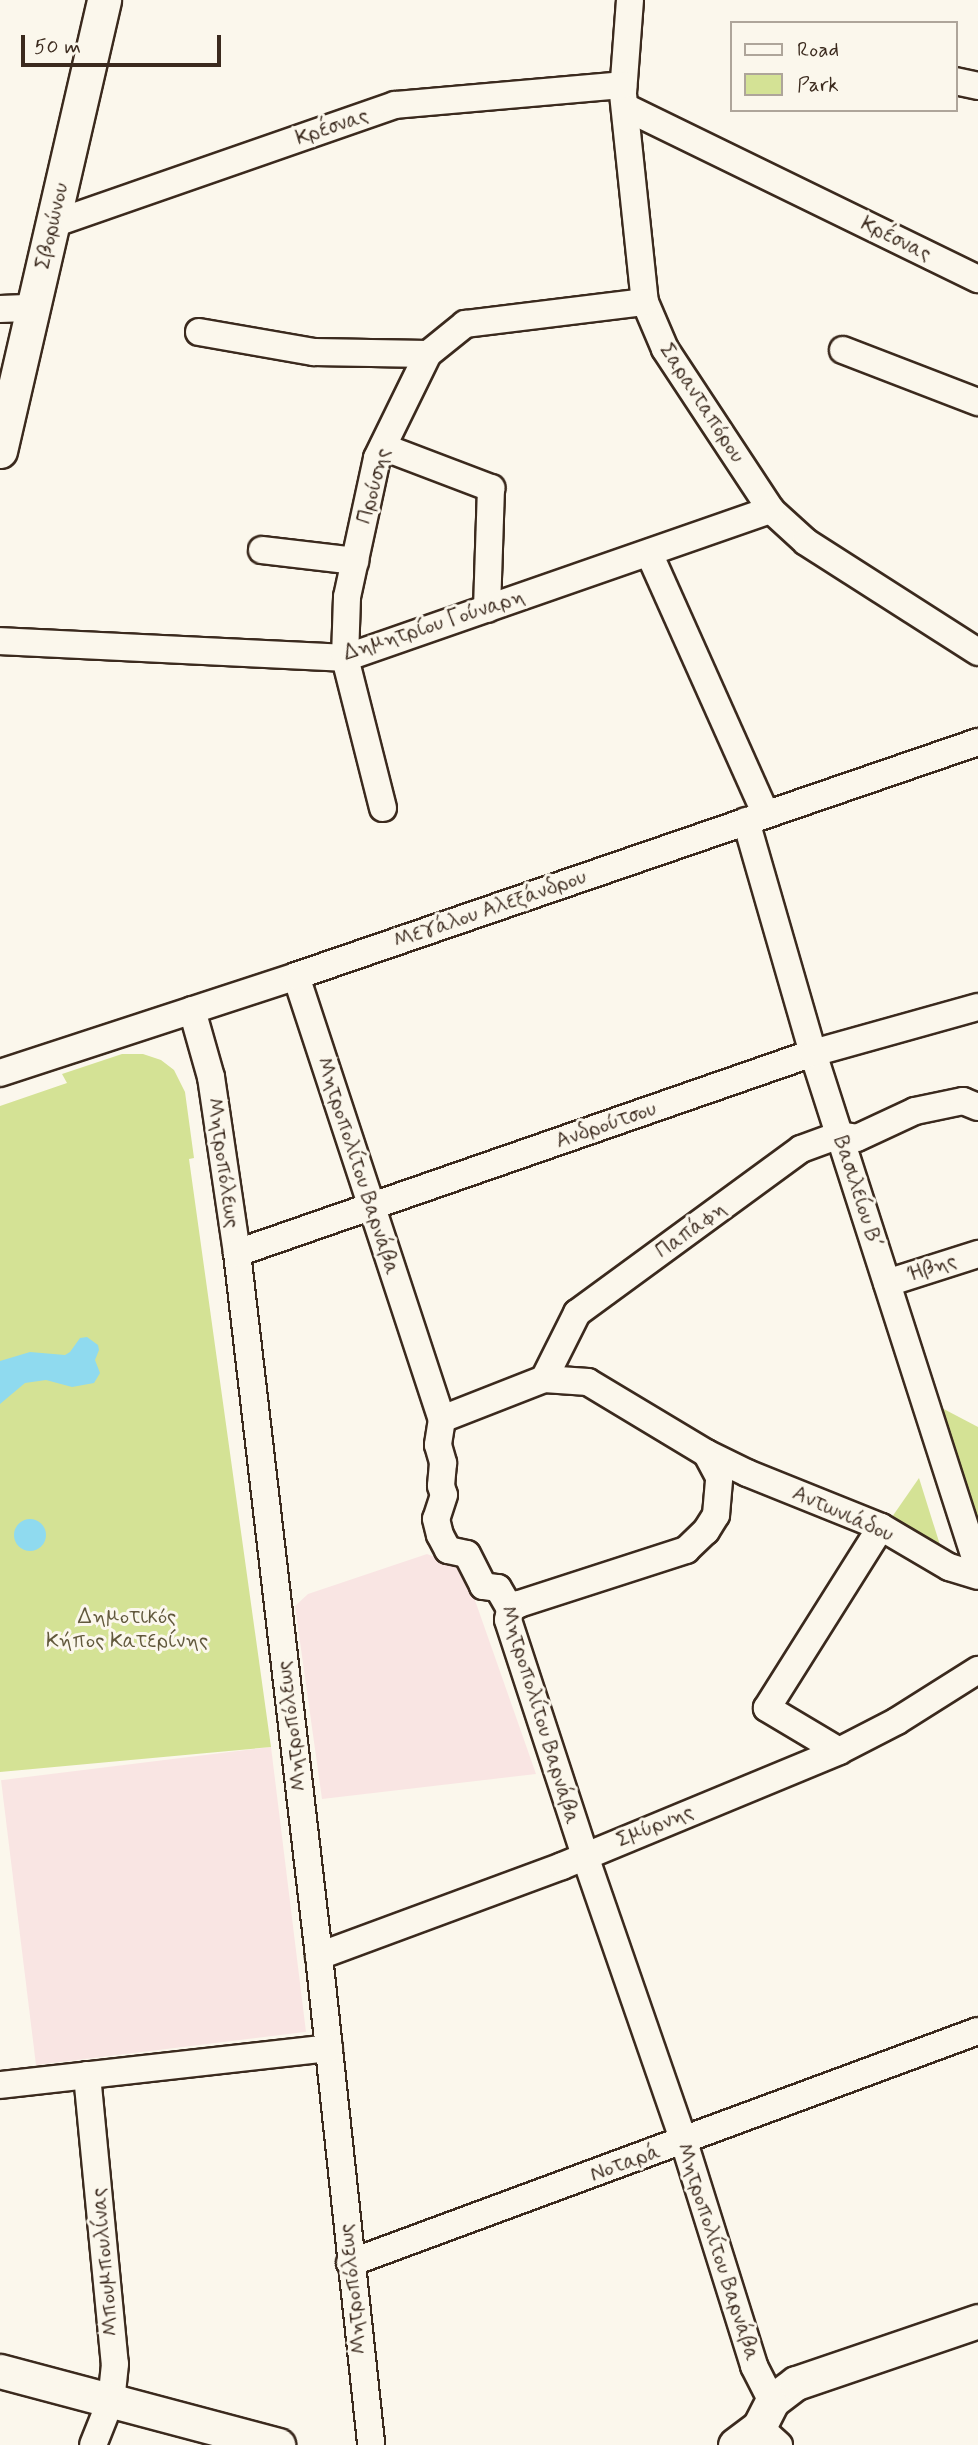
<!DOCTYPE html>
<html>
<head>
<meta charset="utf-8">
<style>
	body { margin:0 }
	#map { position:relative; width:978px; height:2445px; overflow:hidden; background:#fbf7ec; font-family:Mynerve,sans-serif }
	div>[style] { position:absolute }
	.built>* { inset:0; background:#f9e5e3; transform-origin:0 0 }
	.green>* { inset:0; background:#d4e295 }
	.water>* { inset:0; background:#8fdaef }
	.round { border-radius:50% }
	.roads { filter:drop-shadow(2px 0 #3b2a1e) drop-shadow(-2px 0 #3b2a1e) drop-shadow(0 2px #3b2a1e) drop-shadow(0 -2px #3b2a1e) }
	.minor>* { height:26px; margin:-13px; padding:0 13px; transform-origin:13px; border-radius:13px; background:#fbf7ec }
	.major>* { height:33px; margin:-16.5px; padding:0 16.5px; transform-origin:16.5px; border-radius:16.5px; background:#fbf7ec }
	span { translate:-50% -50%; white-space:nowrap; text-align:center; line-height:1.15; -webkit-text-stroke:6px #fbf7ec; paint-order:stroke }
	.street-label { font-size:21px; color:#3b2a1e }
	.park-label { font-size:21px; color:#61583c }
	.legend { position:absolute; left:730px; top:21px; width:228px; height:91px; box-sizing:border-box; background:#fbf7ec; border:2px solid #aea59a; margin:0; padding:9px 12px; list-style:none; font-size:21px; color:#3b2a1e }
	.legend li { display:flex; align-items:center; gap:14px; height:35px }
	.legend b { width:35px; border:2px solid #aea59a }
	.scale { position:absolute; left:21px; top:35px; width:200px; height:32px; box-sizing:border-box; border:4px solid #3b2a1e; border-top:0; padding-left:9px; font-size:21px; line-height:24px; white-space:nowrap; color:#3b2a1e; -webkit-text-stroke:5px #fbf7ec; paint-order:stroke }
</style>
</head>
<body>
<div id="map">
	<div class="built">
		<i style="clip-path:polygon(427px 1554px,455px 1565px,470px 1586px,536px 1774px,322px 1799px,295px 1606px,308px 1594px)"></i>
		<i style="left:271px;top:1747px;width:287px;height:272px;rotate:83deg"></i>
	</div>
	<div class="green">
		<i style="clip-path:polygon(122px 1054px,143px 1054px,161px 1060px,174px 1070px,185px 1092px,194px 1158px,189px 1159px,271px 1747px,0 1772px,0 1106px,67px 1083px,62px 1074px)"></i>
		<i style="clip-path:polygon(938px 1406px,978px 1427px,978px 1521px)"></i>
		<i style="clip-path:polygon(919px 1478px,940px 1545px,892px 1517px)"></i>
	</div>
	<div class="water">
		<i style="clip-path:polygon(87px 1337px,98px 1345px,99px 1350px,95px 1360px,100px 1373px,94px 1383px,72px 1387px,46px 1380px,25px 1383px,0 1404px,0 1361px,30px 1352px,65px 1355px,70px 1352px,80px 1338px)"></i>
		<i class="round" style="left:14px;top:1519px;width:32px;height:32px"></i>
	</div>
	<div class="roads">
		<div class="minor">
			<i style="left:630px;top:0;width:94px;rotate:94.3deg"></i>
			<i style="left:623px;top:94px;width:209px;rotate:84deg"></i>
			<i style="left:645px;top:302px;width:51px;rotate:66.9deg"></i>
			<i style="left:665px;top:349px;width:193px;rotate:56.6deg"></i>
			<i style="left:771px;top:510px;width:47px;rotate:42.4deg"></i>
			<i style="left:806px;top:542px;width:204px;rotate:32.6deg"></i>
			<i style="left:955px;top:81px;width:24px;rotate:12deg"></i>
			<i style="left:625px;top:107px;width:393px;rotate:26deg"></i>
			<i style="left:53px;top:224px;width:362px;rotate:-19.2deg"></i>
			<i style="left:395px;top:105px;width:229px;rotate:-5deg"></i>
			<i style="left:0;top:309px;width:33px;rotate:-2deg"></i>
			<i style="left:199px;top:332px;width:117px;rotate:9.9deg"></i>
			<i style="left:314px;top:352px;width:114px;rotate:1deg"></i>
			<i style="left:843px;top:350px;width:145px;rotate:21.1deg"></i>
			<i style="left:383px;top:447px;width:116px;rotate:20.8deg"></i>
			<i style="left:491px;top:488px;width:121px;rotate:91.9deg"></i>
			<i style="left:262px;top:550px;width:94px;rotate:6.7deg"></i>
			<i style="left:649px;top:553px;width:286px;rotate:65.9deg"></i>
			<i style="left:0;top:641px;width:345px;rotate:2.8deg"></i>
			<i style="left:345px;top:658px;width:451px;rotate:-19.2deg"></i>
			<i style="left:383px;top:808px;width:155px;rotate:-104.2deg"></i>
			<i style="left:345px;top:658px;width:61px;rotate:-88.1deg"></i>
			<i style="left:347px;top:597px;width:142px;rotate:-77.8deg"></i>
			<i style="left:377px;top:458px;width:116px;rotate:-63.9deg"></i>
			<i style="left:428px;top:354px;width:48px;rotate:-39deg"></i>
			<i style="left:465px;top:324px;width:181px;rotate:-7deg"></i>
			<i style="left:746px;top:821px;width:241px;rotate:73.9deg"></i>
			<i style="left:813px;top:1053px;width:540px;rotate:72.2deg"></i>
			<i style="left:296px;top:976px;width:466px;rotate:71.8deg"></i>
			<i style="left:442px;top:1419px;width:26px;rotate:99deg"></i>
			<i style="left:438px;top:1445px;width:19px;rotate:74deg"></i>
			<i style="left:443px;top:1463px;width:23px;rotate:95deg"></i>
			<i style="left:441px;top:1486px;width:9px;rotate:72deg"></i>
			<i style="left:444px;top:1495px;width:25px;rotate:108deg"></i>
			<i style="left:436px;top:1519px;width:16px;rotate:76deg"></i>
			<i style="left:440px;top:1535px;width:17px;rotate:62deg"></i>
			<i style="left:448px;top:1550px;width:19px;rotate:12deg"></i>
			<i style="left:467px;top:1554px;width:36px;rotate:63deg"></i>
			<i style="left:483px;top:1586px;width:15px;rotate:8deg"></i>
			<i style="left:498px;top:1588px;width:24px;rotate:60deg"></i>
			<i style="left:510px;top:1609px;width:11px;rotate:100deg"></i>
			<i style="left:508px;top:1620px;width:248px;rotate:71.9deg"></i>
			<i style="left:585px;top:1856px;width:303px;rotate:70.9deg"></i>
			<i style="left:684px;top:2142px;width:235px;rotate:72.6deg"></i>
			<i style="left:754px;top:2366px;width:39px;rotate:63deg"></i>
			<i style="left:192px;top:1010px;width:70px;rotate:74.2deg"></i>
			<i style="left:211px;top:1077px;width:178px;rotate:81.6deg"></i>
			<i style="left:237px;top:1253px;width:708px;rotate:83.35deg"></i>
			<i style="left:319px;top:1956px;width:492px;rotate:83.9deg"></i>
			<i style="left:0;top:1073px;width:311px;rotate:-18.1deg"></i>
			<i style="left:296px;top:976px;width:721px;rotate:-18.94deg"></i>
			<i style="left:237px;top:1253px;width:610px;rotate:-19.15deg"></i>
			<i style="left:813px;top:1053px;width:171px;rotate:-15.6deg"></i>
			<i style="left:887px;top:1283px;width:96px;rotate:-17.7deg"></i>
			<i style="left:442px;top:1419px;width:110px;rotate:-21.4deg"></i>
			<i style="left:544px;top:1379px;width:74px;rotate:-63.4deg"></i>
			<i style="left:577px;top:1313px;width:278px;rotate:-36.2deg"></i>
			<i style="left:801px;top:1149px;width:40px;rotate:-20.2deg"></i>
			<i style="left:839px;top:1135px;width:18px;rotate:9deg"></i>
			<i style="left:857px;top:1138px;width:64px;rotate:-25deg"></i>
			<i style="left:915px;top:1111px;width:49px;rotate:-11.8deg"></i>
			<i style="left:963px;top:1101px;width:16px;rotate:22deg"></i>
			<i style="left:706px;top:1453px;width:46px;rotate:26deg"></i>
			<i style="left:747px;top:1473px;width:144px;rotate:21.9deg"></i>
			<i style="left:881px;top:1527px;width:79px;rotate:30.5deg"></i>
			<i style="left:949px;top:1567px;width:30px;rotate:17deg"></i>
			<i style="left:510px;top:1609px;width:10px;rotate:-29deg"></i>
			<i style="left:519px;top:1604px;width:176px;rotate:-17.9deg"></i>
			<i style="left:686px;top:1550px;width:28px;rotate:-44deg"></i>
			<i style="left:706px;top:1531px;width:19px;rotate:-58deg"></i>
			<i style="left:716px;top:1515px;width:38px;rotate:-85deg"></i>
			<i style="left:719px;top:1477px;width:27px;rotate:-118deg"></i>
			<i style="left:706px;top:1453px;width:138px;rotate:-149deg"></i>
			<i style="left:588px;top:1382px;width:44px;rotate:-176.1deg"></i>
			<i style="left:839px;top:1751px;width:84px;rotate:-149.2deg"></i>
			<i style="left:767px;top:1708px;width:214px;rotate:-57.8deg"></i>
			<i style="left:319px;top:1956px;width:259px;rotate:-20.3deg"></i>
			<i style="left:562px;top:1866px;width:300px;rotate:-22.5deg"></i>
			<i style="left:839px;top:1751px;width:65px;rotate:-27.3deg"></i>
			<i style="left:897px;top:1721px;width:96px;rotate:-32.2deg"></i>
			<i style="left:87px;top:2075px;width:290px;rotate:84.5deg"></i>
			<i style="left:115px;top:2364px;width:36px;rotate:96deg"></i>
			<i style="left:111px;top:2400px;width:48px;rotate:111.8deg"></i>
			<i style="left:0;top:2085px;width:331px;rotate:-6.4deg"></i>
			<i style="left:350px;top:2263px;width:669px;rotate:-20.28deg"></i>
			<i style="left:759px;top:2427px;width:27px;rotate:42deg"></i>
		</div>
		<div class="major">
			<i style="left:0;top:451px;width:463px;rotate:-77deg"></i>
			<i style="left:0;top:2371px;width:288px;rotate:14.9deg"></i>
			<i style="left:735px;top:2445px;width:30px;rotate:-37deg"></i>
			<i style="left:759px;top:2427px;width:29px;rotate:-63deg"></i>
			<i style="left:772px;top:2401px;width:30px;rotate:-37deg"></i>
			<i style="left:796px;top:2383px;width:192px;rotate:-18.8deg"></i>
		</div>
	</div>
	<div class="street-label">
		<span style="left:332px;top:127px;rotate:-19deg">Κρέσνας</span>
		<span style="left:52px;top:226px;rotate:-77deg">Σβορώνου</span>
		<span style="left:896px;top:239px;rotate:26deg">Κρέσνας</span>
		<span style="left:702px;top:403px;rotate:57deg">Σαρανταπόρου</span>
		<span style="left:374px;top:486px;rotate:-75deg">Προύσης</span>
		<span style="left:434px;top:625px;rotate:-18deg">Δημητρίου Γούναρη</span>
		<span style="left:490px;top:909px;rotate:-19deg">Μεγάλου Αλεξάνδρου</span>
		<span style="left:606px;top:1125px;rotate:-19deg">Ανδρούτσου</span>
		<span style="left:223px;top:1163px;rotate:82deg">Μητροπόλεως</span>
		<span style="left:358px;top:1166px;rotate:72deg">Μητροπολίτου Βαρνάβα</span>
		<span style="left:859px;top:1195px;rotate:72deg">Βασιλείου Β΄</span>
		<span style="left:691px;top:1230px;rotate:-36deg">Παπάφη</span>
		<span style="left:932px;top:1268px;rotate:-18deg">Ήβης</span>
		<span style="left:843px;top:1514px;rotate:24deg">Αντωνιάδου</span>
		<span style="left:540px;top:1715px;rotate:73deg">Μητροπολίτου Βαρνάβα</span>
		<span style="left:292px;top:1726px;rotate:-97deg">Μητροπόλεως</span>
		<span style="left:655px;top:1826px;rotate:-22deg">Σμύρνης</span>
		<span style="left:625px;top:2163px;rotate:-20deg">Νοταρά</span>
		<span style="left:718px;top:2252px;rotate:72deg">Μητροπολίτου Βαρνάβα</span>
		<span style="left:105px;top:2262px;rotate:-95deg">Μπουμπουλίνας</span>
		<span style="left:353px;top:2289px;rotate:-96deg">Μητροπόλεως</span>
	</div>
	<div class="park-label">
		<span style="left:127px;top:1629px">Δημοτικός<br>Κήπος Κατερίνης</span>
	</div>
	<ul class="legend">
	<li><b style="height:9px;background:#fbf7ec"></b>Road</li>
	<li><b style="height:19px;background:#d4e295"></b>Park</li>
	</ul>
	<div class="scale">50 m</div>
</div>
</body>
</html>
